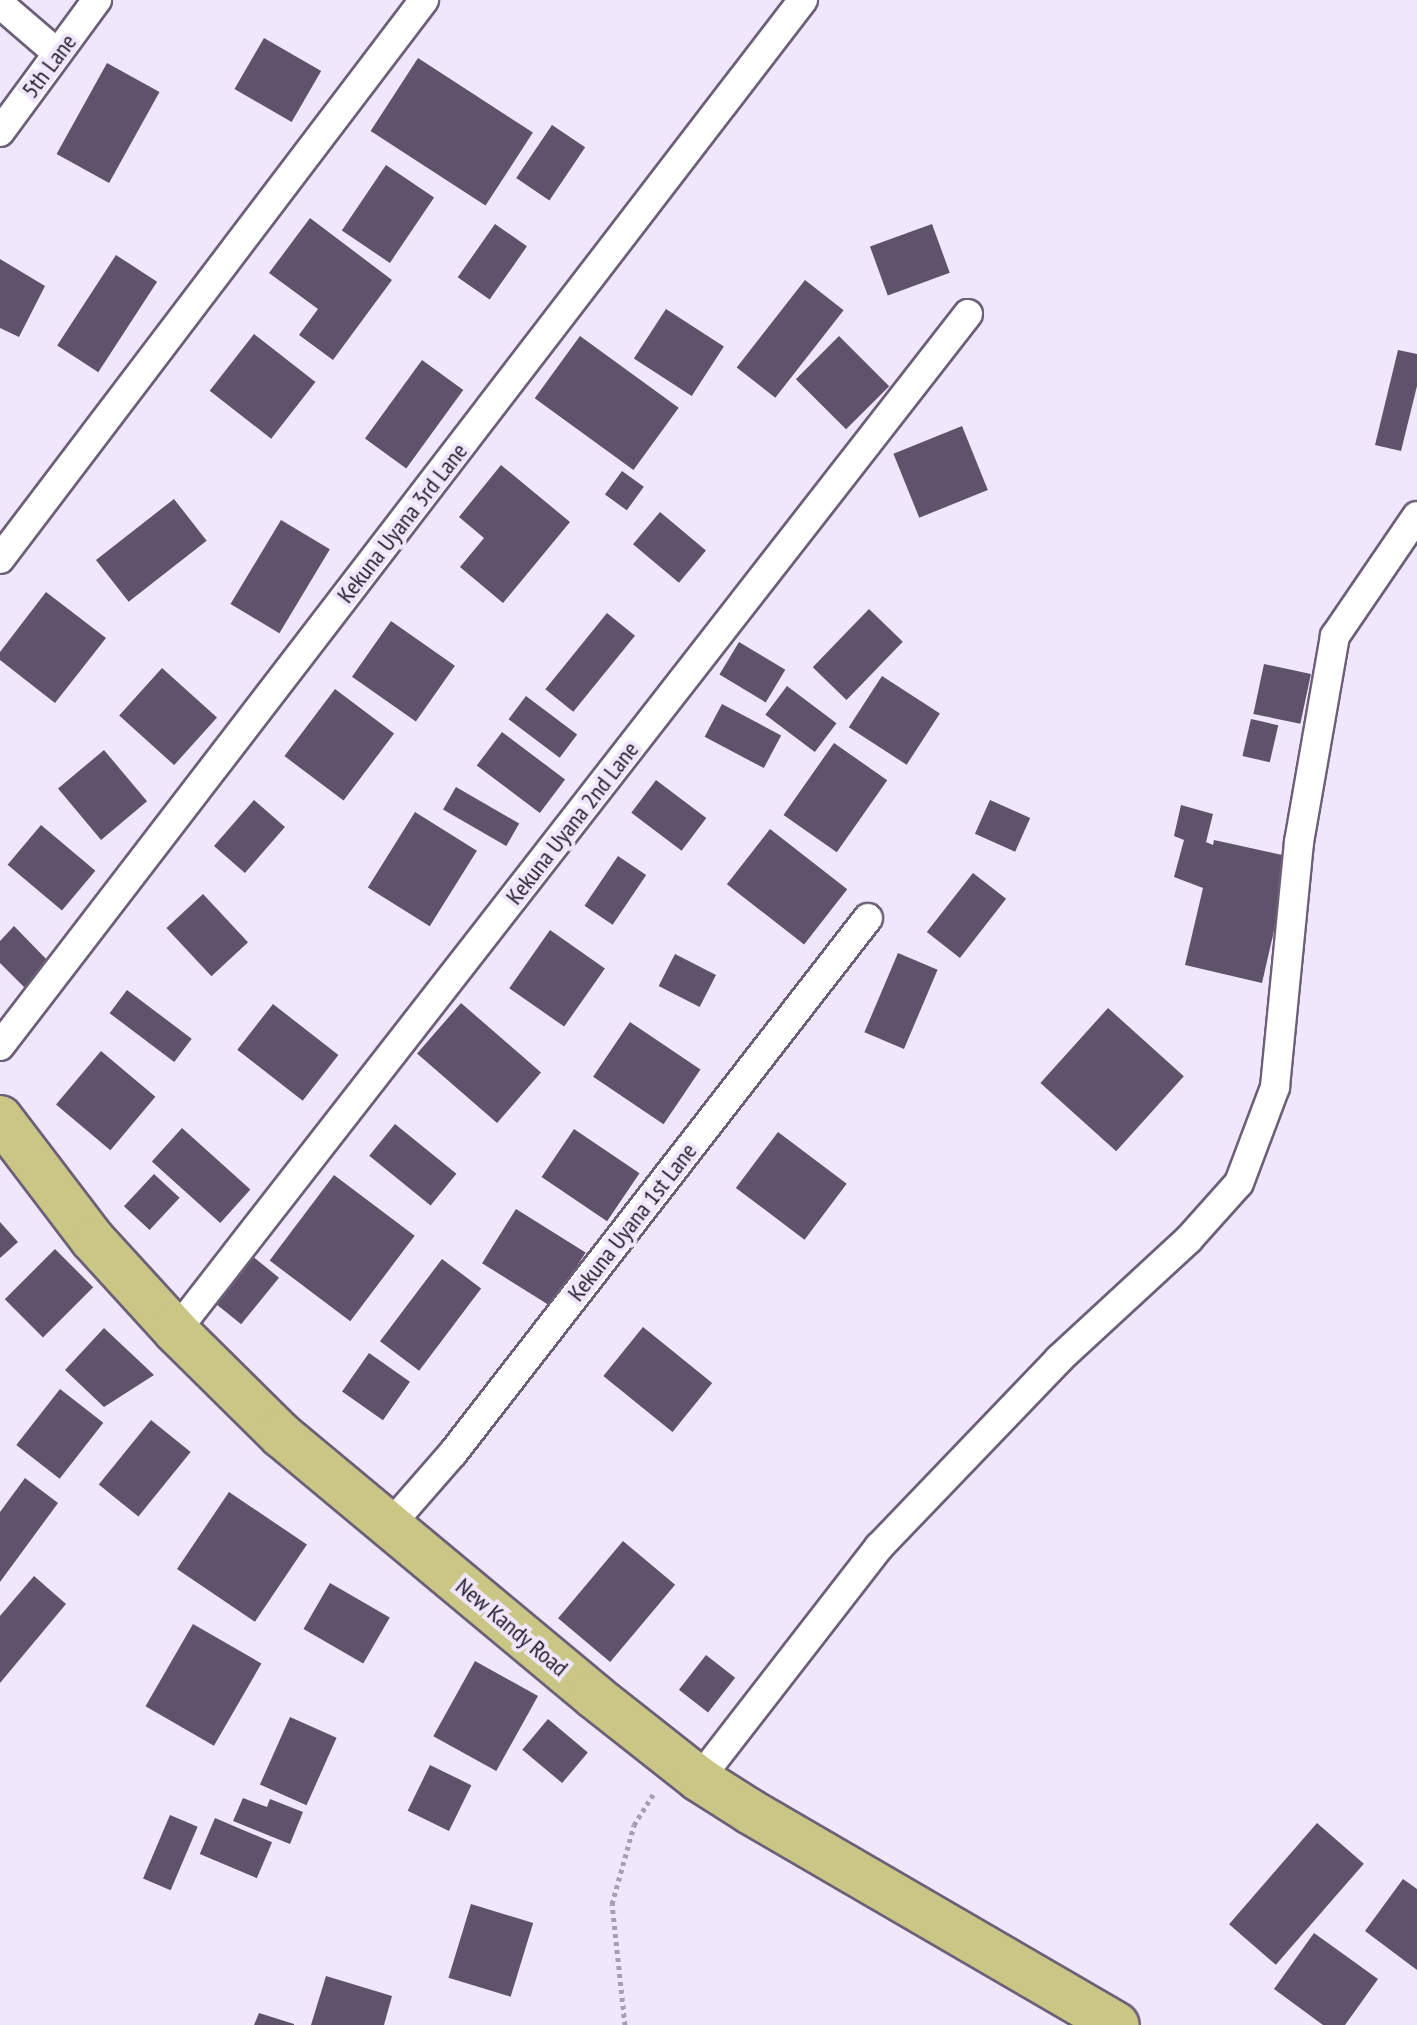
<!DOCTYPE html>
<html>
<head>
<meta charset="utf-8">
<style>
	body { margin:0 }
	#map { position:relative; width:1417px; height:2025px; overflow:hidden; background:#f1e7fd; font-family:"PT Sans Narrow",sans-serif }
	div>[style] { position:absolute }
	.building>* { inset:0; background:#5e536a; transform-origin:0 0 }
	.path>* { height:5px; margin-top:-2.5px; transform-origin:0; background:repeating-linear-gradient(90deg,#a79fb1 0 4px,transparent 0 8px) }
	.roads { filter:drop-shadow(2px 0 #6b6078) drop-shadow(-2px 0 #6b6078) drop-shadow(0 2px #6b6078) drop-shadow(0 -2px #6b6078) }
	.minor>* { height:28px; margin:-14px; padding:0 14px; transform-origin:14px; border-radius:14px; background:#fff }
	.primary>* { height:44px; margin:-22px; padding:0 22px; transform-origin:22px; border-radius:22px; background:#cac686 }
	span { translate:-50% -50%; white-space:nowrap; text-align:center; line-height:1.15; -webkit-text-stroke:8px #f1e7fd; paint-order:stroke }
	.street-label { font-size:24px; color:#201b25 }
</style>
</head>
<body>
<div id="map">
	<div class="building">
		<i style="left:264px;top:38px;width:66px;height:59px;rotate:30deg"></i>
		<i style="left:418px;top:58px;width:137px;height:87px;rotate:33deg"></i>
		<i style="left:107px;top:63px;width:60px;height:104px;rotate:29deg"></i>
		<i style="left:552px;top:125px;width:40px;height:64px;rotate:34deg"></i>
		<i style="left:386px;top:165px;width:58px;height:79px;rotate:34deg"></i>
		<i style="clip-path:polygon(310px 218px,392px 280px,333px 360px,299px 335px,318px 309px,269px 273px)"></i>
		<i style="left:495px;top:224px;width:39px;height:65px;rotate:35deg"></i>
		<i style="left:932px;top:224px;width:52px;height:66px;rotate:70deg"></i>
		<i style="left:116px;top:255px;width:49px;height:108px;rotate:33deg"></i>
		<i style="clip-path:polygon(0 259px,45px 286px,19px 337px,0 328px)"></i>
		<i style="left:805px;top:280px;width:49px;height:111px;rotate:38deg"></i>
		<i style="left:666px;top:309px;width:69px;height:59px;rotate:33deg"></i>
		<i style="left:254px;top:334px;width:78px;height:72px;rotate:38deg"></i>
		<i style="left:580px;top:336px;width:122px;height:77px;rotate:36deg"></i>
		<i style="left:839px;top:336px;width:71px;height:61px;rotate:45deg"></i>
		<i style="clip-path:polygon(1398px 350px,1417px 354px,1417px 386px,1401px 451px,1375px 445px)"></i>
		<i style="left:422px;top:360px;width:51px;height:97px;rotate:36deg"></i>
		<i style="left:962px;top:426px;width:69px;height:74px;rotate:68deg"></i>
		<i style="clip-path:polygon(501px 465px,570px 522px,503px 603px,460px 567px,484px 538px,459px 517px)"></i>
		<i style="left:622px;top:471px;width:27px;height:29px;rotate:36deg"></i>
		<i style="left:174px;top:499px;width:53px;height:99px;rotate:52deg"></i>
		<i style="left:660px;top:512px;width:60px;height:42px;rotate:40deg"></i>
		<i style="left:281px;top:520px;width:57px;height:98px;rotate:31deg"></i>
		<i style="clip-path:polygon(46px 592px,106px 638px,55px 703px,0 660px,0 652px)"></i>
		<i style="left:869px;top:609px;width:47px;height:81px;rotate:44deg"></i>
		<i style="left:607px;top:613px;width:36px;height:98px;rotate:39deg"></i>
		<i style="left:391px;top:621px;width:78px;height:68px;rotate:35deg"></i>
		<i style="left:739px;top:642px;width:54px;height:38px;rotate:31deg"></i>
		<i style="left:1264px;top:664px;width:48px;height:51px;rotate:12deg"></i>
		<i style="left:162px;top:668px;width:74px;height:64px;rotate:42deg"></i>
		<i style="left:882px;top:676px;width:69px;height:61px;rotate:33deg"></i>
		<i style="left:787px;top:686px;width:62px;height:36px;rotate:37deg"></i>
		<i style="left:335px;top:689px;width:74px;height:84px;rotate:37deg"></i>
		<i style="left:526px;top:696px;width:64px;height:29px;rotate:37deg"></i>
		<i style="left:722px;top:704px;width:67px;height:37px;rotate:28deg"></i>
		<i style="left:1251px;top:719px;width:28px;height:38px;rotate:13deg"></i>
		<i style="left:502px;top:732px;width:79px;height:42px;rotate:37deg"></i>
		<i style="left:834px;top:743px;width:65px;height:88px;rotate:35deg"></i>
		<i style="left:104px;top:750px;width:67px;height:60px;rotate:50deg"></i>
		<i style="left:656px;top:780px;width:63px;height:41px;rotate:37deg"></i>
		<i style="left:456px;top:787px;width:73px;height:26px;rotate:30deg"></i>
		<i style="left:254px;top:800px;width:41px;height:61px;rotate:41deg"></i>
		<i style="left:990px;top:800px;width:44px;height:37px;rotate:24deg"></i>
		<i style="clip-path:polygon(1181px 805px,1213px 814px,1206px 842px,1213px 845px,1214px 840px,1291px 857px,1262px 983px,1185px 965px,1203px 888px,1174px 877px,1184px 840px,1174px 836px)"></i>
		<i style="left:415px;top:812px;width:73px;height:89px;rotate:32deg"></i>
		<i style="left:41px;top:825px;width:71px;height:52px;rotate:40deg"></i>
		<i style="left:770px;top:829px;width:98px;height:70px;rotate:38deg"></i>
		<i style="left:618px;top:856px;width:34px;height:60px;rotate:34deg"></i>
		<i style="left:973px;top:873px;width:42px;height:75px;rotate:38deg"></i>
		<i style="left:203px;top:894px;width:66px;height:50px;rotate:47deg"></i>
		<i style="clip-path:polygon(14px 926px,50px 963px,25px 988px,0 963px,0 941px)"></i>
		<i style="left:550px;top:930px;width:67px;height:71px;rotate:35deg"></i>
		<i style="left:898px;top:953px;width:43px;height:86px;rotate:23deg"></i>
		<i style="left:675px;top:954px;width:46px;height:36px;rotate:27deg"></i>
		<i style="left:127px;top:990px;width:81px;height:29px;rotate:37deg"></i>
		<i style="left:461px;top:1003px;width:106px;height:67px;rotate:41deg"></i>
		<i style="left:273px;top:1004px;width:83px;height:58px;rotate:38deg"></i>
		<i style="left:1108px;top:1008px;width:102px;height:101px;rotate:42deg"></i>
		<i style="left:630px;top:1022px;width:85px;height:66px;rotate:34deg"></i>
		<i style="left:101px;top:1051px;width:71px;height:70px;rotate:40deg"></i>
		<i style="left:395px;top:1124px;width:79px;height:41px;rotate:39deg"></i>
		<i style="left:182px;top:1128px;width:92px;height:45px;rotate:42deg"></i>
		<i style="left:574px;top:1129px;width:79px;height:58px;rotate:34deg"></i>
		<i style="left:778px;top:1132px;width:86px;height:70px;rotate:37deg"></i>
		<i style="left:154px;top:1174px;width:35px;height:44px;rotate:43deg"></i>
		<i style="left:334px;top:1175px;width:101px;height:107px;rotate:37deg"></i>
		<i style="left:516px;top:1209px;width:82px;height:64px;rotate:32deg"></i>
		<i style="clip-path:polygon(0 1222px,18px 1242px,0 1258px)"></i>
		<i style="left:55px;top:1249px;width:54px;height:71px;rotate:45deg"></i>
		<i style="left:251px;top:1255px;width:36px;height:60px;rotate:39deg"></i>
		<i style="left:442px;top:1259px;width:49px;height:103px;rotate:37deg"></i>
		<i style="left:643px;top:1327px;width:89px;height:63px;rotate:39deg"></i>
		<i style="clip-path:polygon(104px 1328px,154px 1375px,104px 1407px,65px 1370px)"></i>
		<i style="left:369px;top:1353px;width:50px;height:47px;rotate:35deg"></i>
		<i style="left:60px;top:1389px;width:55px;height:71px;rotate:38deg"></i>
		<i style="left:151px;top:1420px;width:51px;height:83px;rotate:39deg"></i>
		<i style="clip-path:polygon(25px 1478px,58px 1503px,0 1582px,0 1512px)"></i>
		<i style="left:229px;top:1492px;width:94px;height:93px;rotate:34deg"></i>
		<i style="left:623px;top:1541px;width:68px;height:101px;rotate:40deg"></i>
		<i style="clip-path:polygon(34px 1576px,66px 1604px,0 1683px,0 1616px)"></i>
		<i style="left:330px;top:1583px;width:69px;height:53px;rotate:30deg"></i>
		<i style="left:193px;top:1624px;width:79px;height:95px;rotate:30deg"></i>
		<i style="left:706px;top:1655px;width:37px;height:44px;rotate:38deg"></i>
		<i style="left:475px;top:1661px;width:72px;height:86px;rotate:29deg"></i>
		<i style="left:290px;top:1717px;width:51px;height:74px;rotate:24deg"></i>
		<i style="left:548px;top:1719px;width:52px;height:40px;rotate:40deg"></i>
		<i style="left:430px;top:1765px;width:46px;height:51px;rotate:26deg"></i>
		<i style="clip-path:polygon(243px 1798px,267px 1807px,270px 1799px,303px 1812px,290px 1844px,233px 1821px)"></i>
		<i style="left:170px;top:1815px;width:30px;height:69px;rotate:23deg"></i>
		<i style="left:215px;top:1818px;width:62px;height:39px;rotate:23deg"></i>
		<i style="left:1317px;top:1823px;width:62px;height:134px;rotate:41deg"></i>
		<i style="clip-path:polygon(1403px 1879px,1417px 1889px,1417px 1970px,1365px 1931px)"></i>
		<i style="left:471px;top:1904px;width:65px;height:77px;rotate:17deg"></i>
		<i style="clip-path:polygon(1314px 1933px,1378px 1979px,1345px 2025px,1323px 2025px,1274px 1989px)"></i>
		<i style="clip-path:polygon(326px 1976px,392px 1996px,384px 2025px,311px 2025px)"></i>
		<i style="clip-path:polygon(259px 2013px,294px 2024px,294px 2025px,254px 2025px)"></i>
	</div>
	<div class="path">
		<i style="left:625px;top:2025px;width:122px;rotate:-96.1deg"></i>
		<i style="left:612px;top:1904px;width:82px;rotate:-74.4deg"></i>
		<i style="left:634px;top:1825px;width:39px;rotate:-58deg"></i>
	</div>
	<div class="roads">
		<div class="minor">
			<i style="left:0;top:4px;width:75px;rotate:40.7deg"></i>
			<i style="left:0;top:132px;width:164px;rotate:-53.7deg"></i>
			<i style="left:0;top:559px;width:702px;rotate:-52.82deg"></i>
			<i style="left:0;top:1046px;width:1319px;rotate:-52.49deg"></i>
			<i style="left:176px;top:1331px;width:1289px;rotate:-52.09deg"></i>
			<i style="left:391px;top:1524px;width:94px;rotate:-48.9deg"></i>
			<i style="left:453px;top:1453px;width:677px;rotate:-52.2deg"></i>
			<i style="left:699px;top:1779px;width:294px;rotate:-52.2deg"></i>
			<i style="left:879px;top:1547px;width:260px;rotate:-46.2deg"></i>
			<i style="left:1059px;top:1359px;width:176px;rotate:-42.7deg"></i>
			<i style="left:1188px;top:1240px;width:76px;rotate:-48.2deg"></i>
			<i style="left:1239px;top:1183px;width:103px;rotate:-69.4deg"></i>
			<i style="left:1275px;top:1087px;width:246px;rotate:-84.4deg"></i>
			<i style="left:1299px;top:842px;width:209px;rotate:-80.1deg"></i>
			<i style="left:1335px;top:636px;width:145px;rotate:-55.7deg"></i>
		</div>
		<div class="primary">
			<i style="left:0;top:1118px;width:153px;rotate:52.7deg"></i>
			<i style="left:93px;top:1240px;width:123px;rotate:47.6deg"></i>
			<i style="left:176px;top:1331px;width:148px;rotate:44.7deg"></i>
			<i style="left:281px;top:1435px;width:408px;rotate:39.8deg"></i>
			<i style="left:594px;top:1696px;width:134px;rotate:38.3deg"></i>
			<i style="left:699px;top:1779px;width:62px;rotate:32.4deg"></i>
			<i style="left:751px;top:1812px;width:423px;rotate:30.2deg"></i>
		</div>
	</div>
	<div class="street-label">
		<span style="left:49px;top:66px;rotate:-53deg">5th Lane</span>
		<span style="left:402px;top:523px;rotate:-52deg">Kekuna Uyana 3rd Lane</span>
		<span style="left:572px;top:823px;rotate:-52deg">Kekuna Uyana 2nd Lane</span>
		<span style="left:632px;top:1222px;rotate:-52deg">Kekuna Uyana 1st Lane</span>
		<span style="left:512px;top:1627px;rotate:40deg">New Kandy Road</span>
	</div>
</div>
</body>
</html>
